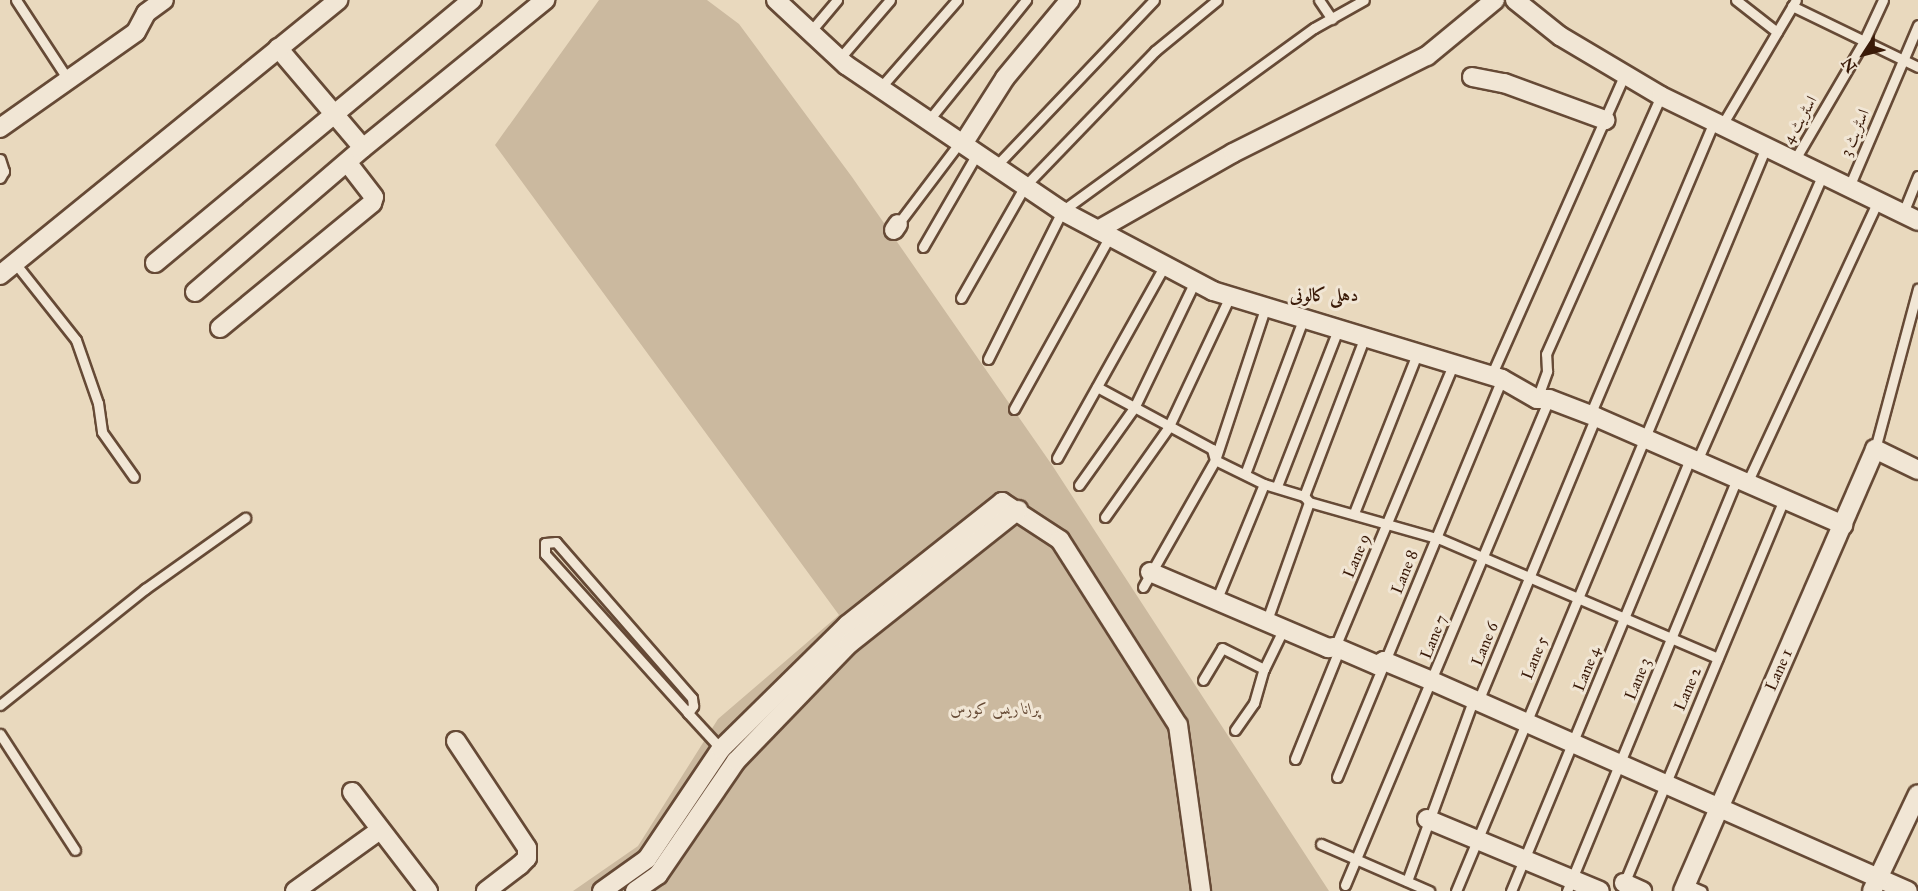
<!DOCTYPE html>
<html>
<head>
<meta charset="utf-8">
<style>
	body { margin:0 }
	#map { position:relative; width:1918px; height:891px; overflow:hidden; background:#e9d9be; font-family:"IM FELL Great Primer",Amiri,serif }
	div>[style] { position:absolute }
	.green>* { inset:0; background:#cbb99f }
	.roads { filter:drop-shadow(2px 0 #664a36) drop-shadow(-2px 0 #664a36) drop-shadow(0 2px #664a36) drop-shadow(0 -2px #664a36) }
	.lane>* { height:9px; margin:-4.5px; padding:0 4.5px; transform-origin:4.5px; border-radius:4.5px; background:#f1e6d5 }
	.street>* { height:18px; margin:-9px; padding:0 9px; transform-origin:9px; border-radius:9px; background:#f1e6d5 }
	span { translate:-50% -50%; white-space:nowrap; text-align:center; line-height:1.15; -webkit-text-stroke:6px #f1e6d5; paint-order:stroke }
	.street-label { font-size:16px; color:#3a1a08 }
	.park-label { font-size:16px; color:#664a35; font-style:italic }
	.neighbourhood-label { font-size:18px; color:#3a1a08; font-weight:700 }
	.north { position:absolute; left:1834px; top:24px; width:60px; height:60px; -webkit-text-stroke:4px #f1e6d5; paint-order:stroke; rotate:234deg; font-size:16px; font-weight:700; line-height:24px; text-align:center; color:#3a1a08 }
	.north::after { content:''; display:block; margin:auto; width:21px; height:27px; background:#3a1a08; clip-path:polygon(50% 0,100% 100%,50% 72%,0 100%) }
</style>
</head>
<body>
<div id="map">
	<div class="green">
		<i style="clip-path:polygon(599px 0,707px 0,739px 24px,852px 177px,1052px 465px,1329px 891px,573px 891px,638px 846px,718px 719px,839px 615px,495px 145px)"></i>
	</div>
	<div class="roads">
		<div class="lane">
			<i style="left:16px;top:0;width:97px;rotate:56.8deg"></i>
			<i style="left:1319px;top:0;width:23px;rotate:56deg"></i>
			<i style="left:1736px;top:0;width:52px;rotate:38deg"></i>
			<i style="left:1792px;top:6px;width:140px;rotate:25.8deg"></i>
			<i style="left:810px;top:32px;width:42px;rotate:-49.8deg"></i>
			<i style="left:839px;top:59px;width:78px;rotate:-49.2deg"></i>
			<i style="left:880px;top:88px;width:117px;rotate:-48.8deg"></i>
			<i style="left:928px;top:121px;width:156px;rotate:-51deg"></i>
			<i style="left:1722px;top:125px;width:145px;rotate:-59.4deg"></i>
			<i style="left:0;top:159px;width:13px;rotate:72deg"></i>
			<i style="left:4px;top:171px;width:8px;rotate:120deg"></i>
			<i style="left:1794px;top:161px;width:139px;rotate:-59.7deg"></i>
			<i style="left:1864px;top:41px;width:45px;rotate:-65.1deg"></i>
			<i style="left:996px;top:166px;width:229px;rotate:-46.4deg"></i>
			<i style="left:1849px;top:187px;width:176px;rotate:-66.9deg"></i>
			<i style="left:1903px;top:213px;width:40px;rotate:-68deg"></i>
			<i style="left:898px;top:224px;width:103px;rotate:-52.9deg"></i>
			<i style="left:923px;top:247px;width:108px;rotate:-59.9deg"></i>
			<i style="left:15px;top:263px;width:98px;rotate:51.6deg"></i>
			<i style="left:76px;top:340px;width:67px;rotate:70.8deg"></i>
			<i style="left:98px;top:403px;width:29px;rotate:82deg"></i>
			<i style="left:102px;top:432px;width:55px;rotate:54.6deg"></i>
			<i style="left:961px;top:298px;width:129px;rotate:-60.3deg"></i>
			<i style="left:1025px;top:186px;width:187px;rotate:-46.1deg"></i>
			<i style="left:1155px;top:51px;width:80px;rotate:-39.4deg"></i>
			<i style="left:988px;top:359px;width:165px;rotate:-63.4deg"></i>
			<i style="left:1062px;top:211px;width:311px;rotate:-36deg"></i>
			<i style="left:1314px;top:28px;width:57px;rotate:-29.2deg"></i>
			<i style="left:1491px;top:376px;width:330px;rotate:-66.1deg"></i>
			<i style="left:1097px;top:387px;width:131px;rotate:28.3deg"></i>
			<i style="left:1212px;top:449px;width:11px;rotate:75deg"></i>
			<i style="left:1215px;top:460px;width:55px;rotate:26.1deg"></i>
			<i style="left:1264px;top:484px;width:42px;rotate:16.7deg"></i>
			<i style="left:1304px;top:496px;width:8px;rotate:50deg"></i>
			<i style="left:1309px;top:502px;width:136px;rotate:15.8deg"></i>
			<i style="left:1440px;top:539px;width:302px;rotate:23.2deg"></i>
			<i style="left:1537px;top:399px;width:30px;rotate:-70deg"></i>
			<i style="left:1547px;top:371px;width:17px;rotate:-93deg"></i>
			<i style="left:1546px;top:354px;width:282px;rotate:-66deg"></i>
			<i style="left:1014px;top:409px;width:198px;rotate:-61deg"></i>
			<i style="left:1590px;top:415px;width:319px;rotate:-67.1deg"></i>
			<i style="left:1875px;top:449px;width:166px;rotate:-75deg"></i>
			<i style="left:1057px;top:458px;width:221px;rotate:-60.8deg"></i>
			<i style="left:1697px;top:461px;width:313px;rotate:-66.3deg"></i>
			<i style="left:1245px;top:474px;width:168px;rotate:-69.4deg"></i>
			<i style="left:1747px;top:483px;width:311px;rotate:-65.1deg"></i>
			<i style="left:1079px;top:485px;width:95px;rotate:-54.5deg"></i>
			<i style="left:1134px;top:408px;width:141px;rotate:-64.3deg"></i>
			<i style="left:1277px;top:486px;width:171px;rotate:-68.7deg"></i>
			<i style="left:1304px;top:496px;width:171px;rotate:-69.1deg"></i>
			<i style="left:1354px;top:513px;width:171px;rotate:-68.4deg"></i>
			<i style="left:1105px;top:517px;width:109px;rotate:-54.7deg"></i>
			<i style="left:1168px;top:428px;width:146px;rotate:-64.8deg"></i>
			<i style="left:1143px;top:587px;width:146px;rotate:-60.4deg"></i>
			<i style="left:1215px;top:460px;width:162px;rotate:-71.7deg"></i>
			<i style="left:1216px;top:601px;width:126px;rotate:-67.7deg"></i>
			<i style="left:1266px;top:623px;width:128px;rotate:-70.4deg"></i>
			<i style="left:1203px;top:680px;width:37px;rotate:-59deg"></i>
			<i style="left:1222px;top:648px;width:47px;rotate:26.6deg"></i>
			<i style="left:0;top:705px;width:186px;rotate:-38.7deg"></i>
			<i style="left:145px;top:589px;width:123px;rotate:-35.4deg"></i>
			<i style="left:688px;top:713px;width:9px;rotate:-54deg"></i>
			<i style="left:693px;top:706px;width:8px;rotate:-97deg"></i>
			<i style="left:692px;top:698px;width:207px;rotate:-131.1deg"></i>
			<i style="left:556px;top:542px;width:11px;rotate:175deg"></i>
			<i style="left:545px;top:543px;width:11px;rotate:90deg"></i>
			<i style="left:545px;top:554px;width:214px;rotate:48deg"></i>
			<i style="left:688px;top:713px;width:52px;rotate:47.4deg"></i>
			<i style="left:1235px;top:730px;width:33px;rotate:-55deg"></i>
			<i style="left:1254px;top:703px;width:35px;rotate:-74deg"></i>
			<i style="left:1264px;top:669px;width:43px;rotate:-64deg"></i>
			<i style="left:0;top:734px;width:138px;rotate:57.1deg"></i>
			<i style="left:1295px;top:759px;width:112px;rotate:-68deg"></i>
			<i style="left:1337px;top:655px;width:8px;rotate:-104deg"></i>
			<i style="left:1335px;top:647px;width:306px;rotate:-67.3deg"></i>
			<i style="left:1337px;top:777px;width:431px;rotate:-67.5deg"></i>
			<i style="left:1321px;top:844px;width:118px;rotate:23.5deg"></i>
			<i style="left:1407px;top:881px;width:189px;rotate:-69.9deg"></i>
			<i style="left:1472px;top:703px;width:13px;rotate:-45deg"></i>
			<i style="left:1481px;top:694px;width:300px;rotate:-67.5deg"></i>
			<i style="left:1686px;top:884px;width:17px;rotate:24deg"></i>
			<i style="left:1345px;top:885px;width:527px;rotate:-67.23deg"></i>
			<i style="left:1623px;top:886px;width:419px;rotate:-67.4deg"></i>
			<i style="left:1456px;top:891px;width:806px;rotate:-67.38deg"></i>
			<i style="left:1511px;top:891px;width:469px;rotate:-67.5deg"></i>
			<i style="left:1567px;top:891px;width:446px;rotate:-67.6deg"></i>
		</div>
		<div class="street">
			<i style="left:776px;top:0;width:96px;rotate:42.9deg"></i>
			<i style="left:846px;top:65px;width:261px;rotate:34.1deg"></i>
			<i style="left:1062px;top:211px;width:171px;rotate:27.9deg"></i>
			<i style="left:1213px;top:291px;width:302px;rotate:16.9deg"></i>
			<i style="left:1502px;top:379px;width:40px;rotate:29.7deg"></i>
			<i style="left:1537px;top:399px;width:12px"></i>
			<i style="left:1549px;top:399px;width:50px;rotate:21deg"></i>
			<i style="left:1596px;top:417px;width:270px;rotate:23.6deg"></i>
			<i style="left:1515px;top:0;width:58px;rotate:38.7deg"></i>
			<i style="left:1560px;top:36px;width:117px;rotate:30.7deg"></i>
			<i style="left:1661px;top:96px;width:286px;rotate:25.9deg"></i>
			<i style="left:278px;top:48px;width:131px;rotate:49.6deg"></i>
			<i style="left:1472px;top:77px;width:33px;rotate:11deg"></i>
			<i style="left:1504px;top:83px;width:108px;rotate:20.1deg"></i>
			<i style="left:0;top:128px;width:166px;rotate:-35.2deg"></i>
			<i style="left:136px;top:32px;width:21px;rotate:-62deg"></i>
			<i style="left:146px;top:13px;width:22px;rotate:-36deg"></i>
			<i style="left:963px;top:144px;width:78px;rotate:-57.5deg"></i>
			<i style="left:1005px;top:78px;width:102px;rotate:-50.2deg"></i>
			<i style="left:894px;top:230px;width:7px;rotate:-56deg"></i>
			<i style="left:1098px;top:230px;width:155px;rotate:-29.7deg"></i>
			<i style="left:1233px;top:153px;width:217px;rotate:-26.6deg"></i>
			<i style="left:1427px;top:56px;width:88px;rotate:-39.5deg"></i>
			<i style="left:155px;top:263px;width:412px;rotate:-39.7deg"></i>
			<i style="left:0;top:275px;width:436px;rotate:-39.1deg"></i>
			<i style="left:195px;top:292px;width:221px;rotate:-40.6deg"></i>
			<i style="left:363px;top:148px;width:235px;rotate:-39.1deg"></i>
			<i style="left:220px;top:328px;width:197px;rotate:-39.4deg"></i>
			<i style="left:372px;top:203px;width:6px;rotate:-72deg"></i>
			<i style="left:374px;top:197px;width:44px;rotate:-127.6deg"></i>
			<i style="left:1150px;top:572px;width:194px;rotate:23.1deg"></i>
			<i style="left:1328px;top:648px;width:7px;rotate:-8deg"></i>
			<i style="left:1335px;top:647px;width:46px;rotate:23.2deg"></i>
			<i style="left:1377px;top:665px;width:8px;rotate:-30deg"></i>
			<i style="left:1384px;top:661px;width:52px;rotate:22.6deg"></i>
			<i style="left:1432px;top:681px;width:520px;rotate:23.81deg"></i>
			<i style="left:456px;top:741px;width:128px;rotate:56.4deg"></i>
			<i style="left:527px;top:848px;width:10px;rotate:90deg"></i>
			<i style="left:527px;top:858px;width:10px;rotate:135deg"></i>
			<i style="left:520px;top:865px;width:43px;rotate:142.6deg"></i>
			<i style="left:352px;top:792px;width:125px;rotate:52.5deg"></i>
			<i style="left:1427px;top:819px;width:187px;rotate:22.6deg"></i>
			<i style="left:1624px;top:883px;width:20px;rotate:24deg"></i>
			<i style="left:295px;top:891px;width:105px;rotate:-35.7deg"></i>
			<i style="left:602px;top:891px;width:55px;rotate:-35.4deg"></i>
			<i style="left:647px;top:859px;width:133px;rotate:-56.1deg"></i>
			<i style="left:721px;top:749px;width:177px;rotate:-44.5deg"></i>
			<i style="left:847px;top:625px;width:198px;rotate:-38.4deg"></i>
			<i style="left:1002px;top:502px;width:69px;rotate:33.2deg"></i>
			<i style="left:1060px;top:540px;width:219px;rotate:57.5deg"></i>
			<i style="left:1178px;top:725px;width:168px;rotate:82.1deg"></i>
			<i style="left:635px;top:891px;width:28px;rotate:-35deg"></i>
			<i style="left:658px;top:875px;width:138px;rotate:-55.6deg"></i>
			<i style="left:736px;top:761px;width:163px;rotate:-46deg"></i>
			<i style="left:849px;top:644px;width:216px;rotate:-38.4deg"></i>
			<i style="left:1683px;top:891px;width:482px;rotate:-66.5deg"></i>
			<i style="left:1875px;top:449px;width:48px;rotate:26deg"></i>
			<i style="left:1872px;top:891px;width:107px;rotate:-64.6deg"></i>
		</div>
	</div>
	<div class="street-label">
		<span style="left:1800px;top:120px;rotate:-60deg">اسٹریٹ 4</span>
		<span style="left:1855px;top:133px;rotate:-67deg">اسٹریٹ 3</span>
		<span style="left:1357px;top:556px;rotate:-67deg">Lane 9</span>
		<span style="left:1405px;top:572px;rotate:-68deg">Lane 8</span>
		<span style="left:1434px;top:637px;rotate:-68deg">Lane 7</span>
		<span style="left:1485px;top:644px;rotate:-68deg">Lane 6</span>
		<span style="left:1535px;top:658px;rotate:-68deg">Lane 5</span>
		<span style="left:1587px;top:669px;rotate:-68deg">Lane 4</span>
		<span style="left:1779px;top:670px;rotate:-66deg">Lane 1</span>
		<span style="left:1638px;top:679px;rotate:-68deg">Lane 3</span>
		<span style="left:1688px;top:689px;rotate:-67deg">Lane 2</span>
	</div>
	<div class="park-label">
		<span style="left:995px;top:709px">پرانا ریس کورس</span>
	</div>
	<div class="neighbourhood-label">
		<span style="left:1324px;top:295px">دہلی کالونی</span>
	</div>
	<div class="north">N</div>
</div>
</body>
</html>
